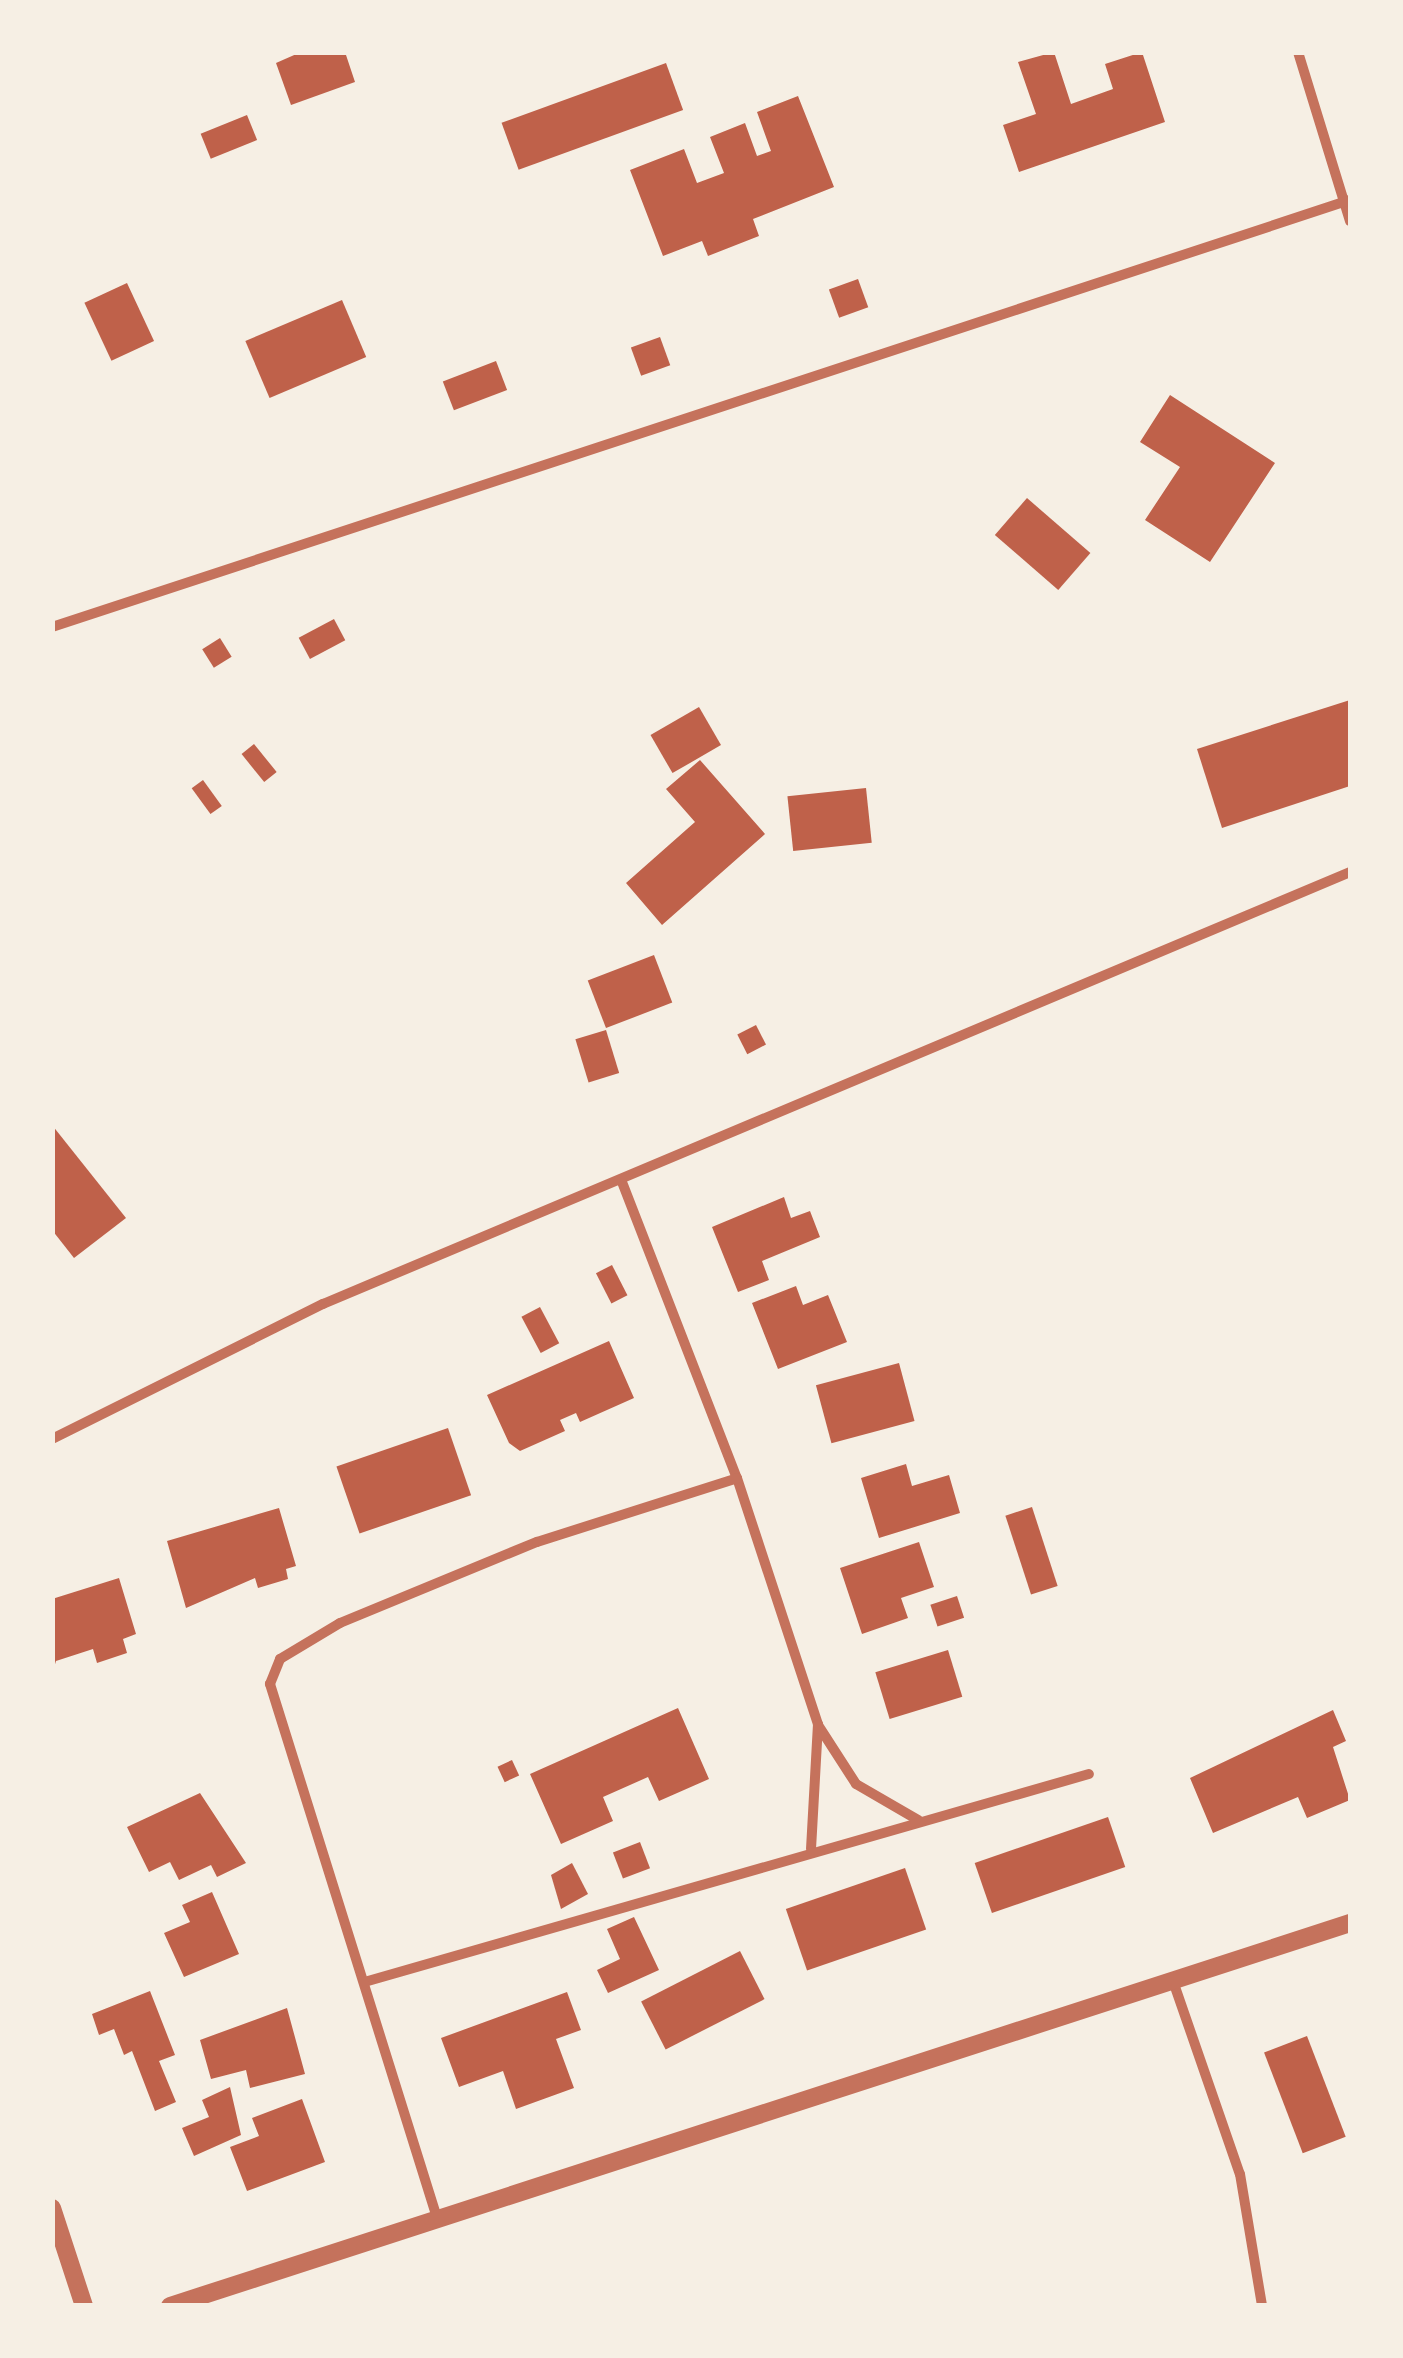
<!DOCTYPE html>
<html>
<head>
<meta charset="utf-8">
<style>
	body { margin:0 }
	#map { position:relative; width:1403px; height:2358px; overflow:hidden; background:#f6efe4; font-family:"Archivo Narrow",sans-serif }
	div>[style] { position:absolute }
	.building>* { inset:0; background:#bf614a; transform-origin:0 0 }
	.minor>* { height:10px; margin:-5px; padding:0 5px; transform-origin:5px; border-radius:5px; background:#c5725c }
	.tertiary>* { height:18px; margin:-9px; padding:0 9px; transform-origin:9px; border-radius:9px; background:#c5725c }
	span { translate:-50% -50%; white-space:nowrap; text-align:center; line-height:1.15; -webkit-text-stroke:10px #f6efe4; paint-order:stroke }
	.frame { position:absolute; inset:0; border:55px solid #f6efe4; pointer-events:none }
</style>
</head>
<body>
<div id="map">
	<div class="building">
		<i style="clip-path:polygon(301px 52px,345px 52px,355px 82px,291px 105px,276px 63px)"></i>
		<i style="clip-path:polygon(1054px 52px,1071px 104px,1113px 89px,1105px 64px,1142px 52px,1165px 122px,1019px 172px,1003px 125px,1036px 114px,1018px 62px)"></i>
		<i style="left:666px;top:63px;width:50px;height:175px;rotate:70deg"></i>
		<i style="clip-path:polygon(798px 96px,834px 187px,753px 219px,759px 236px,708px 256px,702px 241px,663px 256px,630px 170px,684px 149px,697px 183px,724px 173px,710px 137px,745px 123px,757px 156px,771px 151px,757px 112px)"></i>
		<i style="left:247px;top:115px;width:27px;height:50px;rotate:68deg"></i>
		<i style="left:858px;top:279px;width:30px;height:31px;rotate:70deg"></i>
		<i style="left:127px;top:283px;width:64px;height:47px;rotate:65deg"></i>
		<i style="left:342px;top:300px;width:62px;height:105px;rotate:67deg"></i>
		<i style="left:660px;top:337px;width:30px;height:31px;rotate:70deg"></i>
		<i style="left:496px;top:361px;width:31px;height:57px;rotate:69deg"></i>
		<i style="clip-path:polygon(1170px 395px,1275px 463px,1210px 562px,1145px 520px,1180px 467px,1140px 442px)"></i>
		<i style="left:1027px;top:498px;width:84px;height:49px;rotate:41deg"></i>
		<i style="left:334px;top:619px;width:24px;height:40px;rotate:62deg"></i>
		<i style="left:220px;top:638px;width:22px;height:21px;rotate:58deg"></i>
		<i style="clip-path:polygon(1350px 700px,1350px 786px,1222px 828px,1197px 749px)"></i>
		<i style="left:699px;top:707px;width:44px;height:56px;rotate:60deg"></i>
		<i style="left:254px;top:744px;width:36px;height:16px;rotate:51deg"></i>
		<i style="clip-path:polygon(700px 760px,765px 834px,662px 925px,626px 883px,695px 822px,666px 789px)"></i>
		<i style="left:203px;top:780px;width:32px;height:14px;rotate:54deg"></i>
		<i style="left:866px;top:788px;width:55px;height:79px;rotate:84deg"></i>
		<i style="left:654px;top:955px;width:51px;height:71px;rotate:69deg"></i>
		<i style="left:756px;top:1025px;width:22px;height:21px;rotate:63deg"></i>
		<i style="left:606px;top:1030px;width:45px;height:32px;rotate:73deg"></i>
		<i style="clip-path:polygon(52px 1125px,126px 1218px,74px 1258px,52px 1230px)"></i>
		<i style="clip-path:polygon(784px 1197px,791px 1218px,810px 1211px,820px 1237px,762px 1261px,769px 1280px,738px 1292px,712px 1227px)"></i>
		<i style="left:612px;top:1265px;width:34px;height:18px;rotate:63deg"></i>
		<i style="clip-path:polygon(796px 1286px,803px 1305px,828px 1295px,847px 1342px,778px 1369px,752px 1303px)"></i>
		<i style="left:540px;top:1307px;width:41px;height:21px;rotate:62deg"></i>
		<i style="clip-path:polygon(609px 1341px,634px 1398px,580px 1422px,576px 1413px,560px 1420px,565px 1431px,520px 1451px,509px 1443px,487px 1395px)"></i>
		<i style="left:899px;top:1363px;width:60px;height:86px;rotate:75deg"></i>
		<i style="left:448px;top:1428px;width:71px;height:118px;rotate:71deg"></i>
		<i style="clip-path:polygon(906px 1464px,912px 1486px,949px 1475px,960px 1513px,879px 1538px,861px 1478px)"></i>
		<i style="left:1032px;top:1507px;width:83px;height:28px;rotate:72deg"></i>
		<i style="clip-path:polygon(279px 1508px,296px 1566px,286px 1569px,288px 1579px,258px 1588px,255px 1578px,186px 1608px,167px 1541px)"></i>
		<i style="clip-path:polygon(919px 1542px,934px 1587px,901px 1598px,908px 1618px,862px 1634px,840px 1568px)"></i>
		<i style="clip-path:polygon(119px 1578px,136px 1634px,123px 1639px,127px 1653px,97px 1663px,93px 1649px,56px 1661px,52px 1674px,52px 1599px)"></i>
		<i style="left:957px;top:1596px;width:23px;height:28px;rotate:72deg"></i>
		<i style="left:948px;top:1650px;width:49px;height:76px;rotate:73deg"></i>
		<i style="clip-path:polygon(678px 1708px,709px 1779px,659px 1801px,648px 1777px,603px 1797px,613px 1821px,561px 1844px,530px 1774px)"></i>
		<i style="clip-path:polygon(1333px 1710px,1346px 1741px,1333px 1747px,1350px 1800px,1307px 1818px,1298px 1797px,1213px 1833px,1190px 1778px)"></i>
		<i style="left:512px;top:1760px;width:17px;height:16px;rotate:65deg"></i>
		<i style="clip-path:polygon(200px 1793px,246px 1863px,217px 1877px,211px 1865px,179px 1880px,170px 1862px,149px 1872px,127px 1827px)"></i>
		<i style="left:1108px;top:1817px;width:53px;height:141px;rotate:71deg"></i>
		<i style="left:640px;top:1842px;width:28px;height:29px;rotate:69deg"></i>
		<i style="clip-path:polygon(572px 1863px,588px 1894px,561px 1909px,551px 1875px)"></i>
		<i style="left:905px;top:1868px;width:65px;height:126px;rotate:71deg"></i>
		<i style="clip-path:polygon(212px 1892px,239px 1954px,184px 1977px,164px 1933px,190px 1922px,182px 1905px)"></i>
		<i style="clip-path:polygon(634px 1917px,659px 1970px,608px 1993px,597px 1970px,620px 1959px,607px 1929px)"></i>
		<i style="left:740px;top:1951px;width:54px;height:111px;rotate:63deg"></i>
		<i style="clip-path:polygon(150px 1991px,175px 2055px,159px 2061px,176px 2102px,155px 2111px,132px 2051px,124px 2055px,114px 2029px,99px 2035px,92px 2014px)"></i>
		<i style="clip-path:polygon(567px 1992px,581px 2030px,556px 2039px,574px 2088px,516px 2109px,503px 2071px,459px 2087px,441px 2038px)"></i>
		<i style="clip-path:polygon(287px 2008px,305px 2074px,250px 2088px,246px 2070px,211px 2079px,200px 2040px)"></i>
		<i style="left:1307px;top:2036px;width:108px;height:46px;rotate:69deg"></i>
		<i style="clip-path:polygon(230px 2087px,241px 2135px,194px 2156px,182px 2128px,209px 2117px,202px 2100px)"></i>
		<i style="clip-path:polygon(302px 2099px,325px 2162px,247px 2191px,230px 2147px,259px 2136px,252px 2118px)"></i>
	</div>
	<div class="minor">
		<i style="left:1298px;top:52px;width:177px;rotate:72.9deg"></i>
		<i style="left:52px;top:627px;width:1366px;rotate:-18.21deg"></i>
		<i style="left:622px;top:1182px;width:318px;rotate:68.8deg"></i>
		<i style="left:737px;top:1478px;width:259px;rotate:71.8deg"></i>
		<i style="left:818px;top:1724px;width:125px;rotate:93.2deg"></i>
		<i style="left:52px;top:1439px;width:303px;rotate:-26.5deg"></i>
		<i style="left:323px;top:1304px;width:1114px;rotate:-22.81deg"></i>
		<i style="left:818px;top:1725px;width:70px;rotate:57.2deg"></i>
		<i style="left:856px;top:1784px;width:72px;rotate:30.1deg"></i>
		<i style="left:368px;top:1981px;width:750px;rotate:-16.02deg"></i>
		<i style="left:1173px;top:1981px;width:204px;rotate:70.9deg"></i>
		<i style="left:1240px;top:2174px;width:134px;rotate:80.5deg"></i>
		<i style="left:438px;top:2221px;width:563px;rotate:-107.37deg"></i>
		<i style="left:270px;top:1684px;width:27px;rotate:-68deg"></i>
		<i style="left:280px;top:1659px;width:70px;rotate:-31deg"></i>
		<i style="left:340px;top:1623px;width:213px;rotate:-22.4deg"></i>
		<i style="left:537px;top:1542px;width:210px;rotate:-17.7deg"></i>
	</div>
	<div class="tertiary">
		<i style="left:52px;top:2208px;width:103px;rotate:71.9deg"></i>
		<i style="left:170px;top:2306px;width:1241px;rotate:-17.98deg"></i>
	</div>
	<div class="frame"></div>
</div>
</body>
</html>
